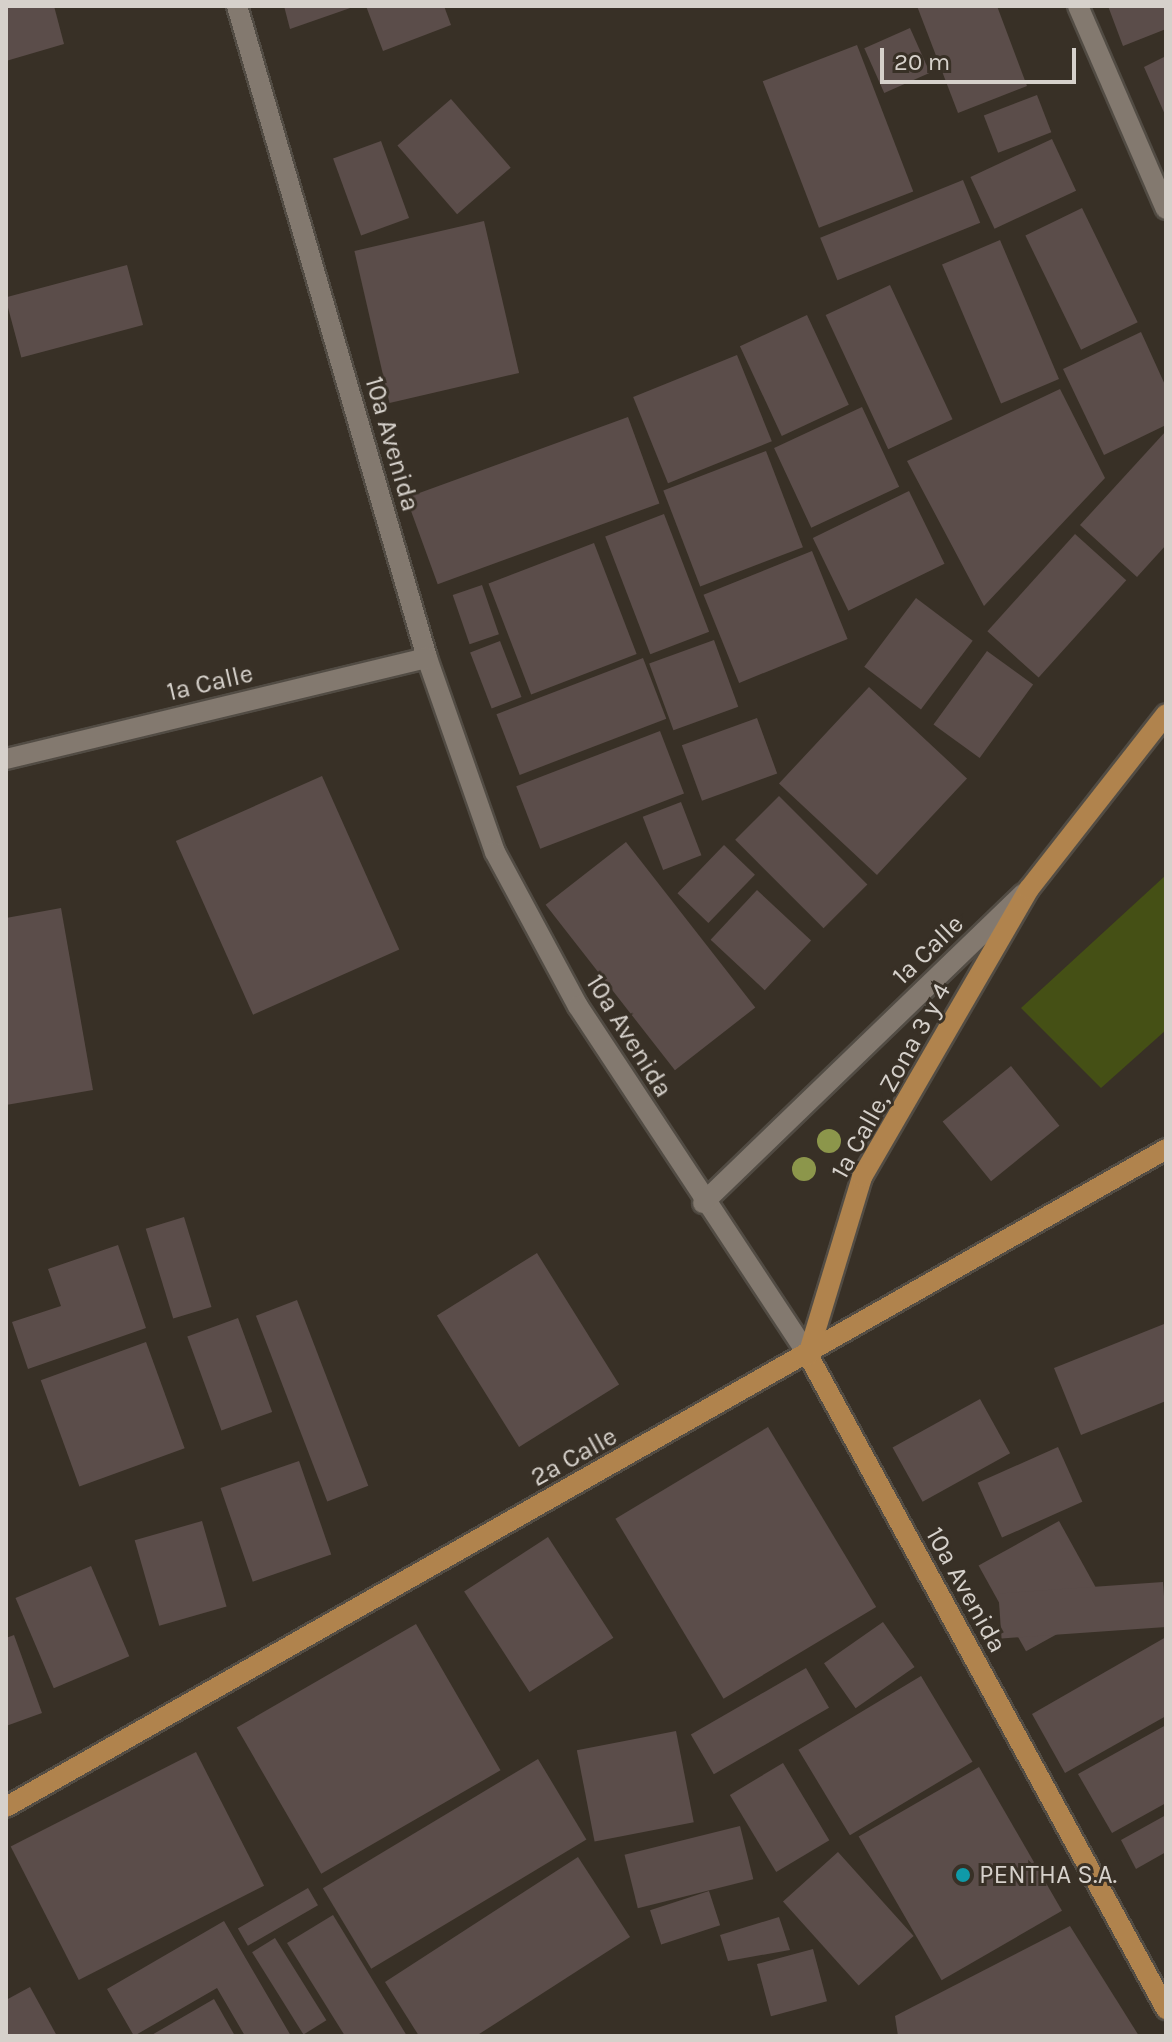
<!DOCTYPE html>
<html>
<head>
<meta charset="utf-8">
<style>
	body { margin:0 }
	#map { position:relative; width:1172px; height:2042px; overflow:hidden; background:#383026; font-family:Karla,sans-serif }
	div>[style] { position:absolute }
	.green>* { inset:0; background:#455015 }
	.building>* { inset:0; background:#5b4d4a; transform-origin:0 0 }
	.roads { filter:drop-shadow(2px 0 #524c44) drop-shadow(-2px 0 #524c44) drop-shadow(0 2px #524c44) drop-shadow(0 -2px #524c44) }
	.minor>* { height:20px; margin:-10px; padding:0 10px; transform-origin:10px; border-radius:10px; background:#83796f }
	.major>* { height:20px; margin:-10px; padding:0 10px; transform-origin:10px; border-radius:10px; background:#b0834d }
	.trees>* { width:24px; height:24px; margin:-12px; border-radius:50%; background:#8c964b }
	.dots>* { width:22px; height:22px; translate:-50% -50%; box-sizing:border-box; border:4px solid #383026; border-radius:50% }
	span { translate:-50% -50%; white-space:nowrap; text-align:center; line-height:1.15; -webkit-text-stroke:6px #383026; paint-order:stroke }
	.street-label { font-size:26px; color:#d6d1cb }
	.poi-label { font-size:26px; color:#d6d1cb }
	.left { translate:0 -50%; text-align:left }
	.frame { position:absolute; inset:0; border:8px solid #d6d1cb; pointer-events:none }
	.scale { position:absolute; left:880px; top:48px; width:196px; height:36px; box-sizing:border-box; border:4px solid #d6d1cb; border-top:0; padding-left:10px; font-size:24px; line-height:28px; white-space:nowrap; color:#d6d1cb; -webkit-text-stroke:6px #383026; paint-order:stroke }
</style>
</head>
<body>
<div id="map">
	<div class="green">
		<i style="clip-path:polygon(1166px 875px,1166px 1030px,1101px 1088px,1021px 1008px)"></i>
	</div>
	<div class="building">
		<i style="clip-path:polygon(6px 6px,54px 6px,64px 44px,6px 61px)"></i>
		<i style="clip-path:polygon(284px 6px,356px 6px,290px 29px)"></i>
		<i style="clip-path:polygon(366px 6px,444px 6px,451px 25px,383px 51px)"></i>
		<i style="clip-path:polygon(917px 6px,997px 6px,1027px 86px,958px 113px)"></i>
		<i style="clip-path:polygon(1108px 6px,1166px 6px,1166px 29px,1123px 46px)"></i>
		<i style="left:910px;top:28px;width:49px;height:50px;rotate:66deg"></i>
		<i style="left:857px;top:45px;width:157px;height:101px;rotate:69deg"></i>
		<i style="clip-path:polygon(1166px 56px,1166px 117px,1144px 67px)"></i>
		<i style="left:1037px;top:95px;width:40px;height:57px;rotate:69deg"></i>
		<i style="left:451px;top:99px;width:91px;height:71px;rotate:49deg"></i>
		<i style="left:1052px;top:139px;width:57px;height:90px;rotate:65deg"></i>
		<i style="left:381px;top:141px;width:82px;height:51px;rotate:70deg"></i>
		<i style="left:963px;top:180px;width:46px;height:154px;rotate:68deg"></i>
		<i style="left:1082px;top:208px;width:127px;height:63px;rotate:64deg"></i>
		<i style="left:484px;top:221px;width:156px;height:133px;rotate:77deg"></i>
		<i style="left:1000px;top:240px;width:151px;height:63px;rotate:67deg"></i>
		<i style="left:127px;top:265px;width:62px;height:126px;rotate:75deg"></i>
		<i style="left:890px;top:285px;width:148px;height:71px;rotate:65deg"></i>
		<i style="left:807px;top:315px;width:99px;height:74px;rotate:65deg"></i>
		<i style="clip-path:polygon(1141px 332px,1166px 387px,1166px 425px,1104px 455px,1063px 369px)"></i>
		<i style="left:737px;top:355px;width:93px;height:112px;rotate:68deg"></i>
		<i style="clip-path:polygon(1060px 389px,1105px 478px,984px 606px,907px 461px)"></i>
		<i style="left:862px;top:407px;width:88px;height:97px;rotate:65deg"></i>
		<i style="left:628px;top:417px;width:92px;height:236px;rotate:70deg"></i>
		<i style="clip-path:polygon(1166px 431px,1166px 545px,1137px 577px,1080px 525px)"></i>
		<i style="left:766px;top:451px;width:103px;height:110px;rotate:69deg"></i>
		<i style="left:909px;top:491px;width:81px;height:107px;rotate:64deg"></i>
		<i style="left:664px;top:514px;width:126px;height:63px;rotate:69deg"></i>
		<i style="left:1075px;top:534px;width:69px;height:131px;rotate:42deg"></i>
		<i style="left:594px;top:543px;width:119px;height:113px;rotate:69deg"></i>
		<i style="left:812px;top:551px;width:95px;height:117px;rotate:68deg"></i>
		<i style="left:482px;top:585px;width:52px;height:31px;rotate:71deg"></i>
		<i style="left:916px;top:598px;width:71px;height:86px;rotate:37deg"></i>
		<i style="left:714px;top:640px;width:71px;height:69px;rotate:70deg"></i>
		<i style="left:500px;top:641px;width:60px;height:32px;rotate:69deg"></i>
		<i style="left:987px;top:651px;width:57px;height:91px;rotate:36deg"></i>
		<i style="left:643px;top:658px;width:65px;height:157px;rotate:69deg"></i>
		<i style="left:869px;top:687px;width:134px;height:132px;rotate:43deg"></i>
		<i style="left:757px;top:718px;width:59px;height:80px;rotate:70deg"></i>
		<i style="left:660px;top:731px;width:67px;height:154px;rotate:69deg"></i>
		<i style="left:322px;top:776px;width:190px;height:160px;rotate:66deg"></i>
		<i style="left:779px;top:796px;width:125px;height:62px;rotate:45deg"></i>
		<i style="left:681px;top:802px;width:57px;height:41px;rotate:69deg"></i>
		<i style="left:626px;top:842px;width:210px;height:102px;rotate:52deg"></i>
		<i style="left:724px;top:845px;width:43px;height:67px;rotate:44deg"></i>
		<i style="left:757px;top:890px;width:74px;height:68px;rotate:43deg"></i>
		<i style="clip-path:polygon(61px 908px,93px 1090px,6px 1105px,6px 918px)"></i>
		<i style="left:1011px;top:1066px;width:77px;height:88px;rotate:51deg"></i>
		<i style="left:184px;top:1217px;width:94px;height:40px;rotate:73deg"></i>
		<i style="clip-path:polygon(118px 1245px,146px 1328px,28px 1369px,12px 1322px,61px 1306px,48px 1269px)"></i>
		<i style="left:537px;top:1253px;width:155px;height:118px;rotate:58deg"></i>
		<i style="left:297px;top:1300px;width:199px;height:44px;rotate:69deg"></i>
		<i style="left:238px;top:1318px;width:100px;height:54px;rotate:70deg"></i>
		<i style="clip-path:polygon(1164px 1324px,1166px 1401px,1081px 1435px,1054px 1368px)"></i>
		<i style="left:146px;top:1342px;width:113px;height:112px;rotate:70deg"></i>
		<i style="left:980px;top:1399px;width:62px;height:100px;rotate:61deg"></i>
		<i style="left:768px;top:1427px;width:210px;height:178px;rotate:59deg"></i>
		<i style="left:1058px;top:1447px;width:60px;height:88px;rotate:66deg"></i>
		<i style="left:299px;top:1461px;width:99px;height:83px;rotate:71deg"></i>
		<i style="left:202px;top:1521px;width:89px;height:70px;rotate:74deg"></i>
		<i style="left:1059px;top:1521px;width:98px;height:92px;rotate:61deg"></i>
		<i style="left:548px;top:1537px;width:120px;height:100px;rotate:57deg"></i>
		<i style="left:91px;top:1566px;width:98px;height:82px;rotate:67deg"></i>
		<i style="left:1163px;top:1582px;width:45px;height:165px;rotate:86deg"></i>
		<i style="left:883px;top:1622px;width:55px;height:72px;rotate:55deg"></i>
		<i style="left:416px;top:1624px;width:169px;height:207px;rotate:60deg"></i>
		<i style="clip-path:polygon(14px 1635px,42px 1713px,6px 1726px,6px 1638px)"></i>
		<i style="clip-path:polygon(1166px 1637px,1166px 1716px,1065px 1773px,1032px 1714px)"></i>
		<i style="left:806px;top:1668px;width:46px;height:133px;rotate:60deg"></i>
		<i style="left:921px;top:1676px;width:100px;height:143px;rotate:59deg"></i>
		<i style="clip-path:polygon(1166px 1725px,1166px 1803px,1112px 1833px,1078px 1774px)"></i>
		<i style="left:676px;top:1731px;width:93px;height:101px;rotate:79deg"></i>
		<i style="left:196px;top:1752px;width:150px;height:208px;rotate:63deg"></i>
		<i style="left:538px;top:1759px;width:94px;height:251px;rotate:59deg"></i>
		<i style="left:783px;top:1763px;width:90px;height:62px;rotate:59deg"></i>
		<i style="left:979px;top:1767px;width:166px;height:139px;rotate:60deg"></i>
		<i style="clip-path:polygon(1166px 1815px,1166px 1852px,1136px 1869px,1121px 1840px)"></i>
		<i style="left:740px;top:1826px;width:55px;height:119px;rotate:76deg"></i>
		<i style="left:838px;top:1852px;width:113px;height:74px;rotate:48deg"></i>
		<i style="clip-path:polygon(578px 1857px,630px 1937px,476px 2036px,419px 2036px,385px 1982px)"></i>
		<i style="left:308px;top:1888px;width:20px;height:81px;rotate:60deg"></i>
		<i style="left:709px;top:1891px;width:36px;height:62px;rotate:72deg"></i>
		<i style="clip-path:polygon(333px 1915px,407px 2036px,345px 2036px,287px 1943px)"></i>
		<i style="clip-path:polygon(779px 1917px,790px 1950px,728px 1961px,720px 1935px)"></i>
		<i style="clip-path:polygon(224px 1921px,291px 2036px,245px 2036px,217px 1988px,134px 2036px,107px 1989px)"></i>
		<i style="clip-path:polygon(1070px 1926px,1139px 2036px,898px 2036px,895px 2016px)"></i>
		<i style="left:275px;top:1938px;width:97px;height:27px;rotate:58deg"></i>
		<i style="left:813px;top:1949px;width:54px;height:58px;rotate:75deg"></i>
		<i style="clip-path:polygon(30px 1987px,57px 2036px,6px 2036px,6px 2000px)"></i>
		<i style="clip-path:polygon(214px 1999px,235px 2036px,150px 2036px)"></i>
	</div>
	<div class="roads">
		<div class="minor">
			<i style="left:237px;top:6px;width:679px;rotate:73.75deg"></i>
			<i style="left:427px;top:658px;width:206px;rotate:70.7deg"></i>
			<i style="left:495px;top:852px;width:175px;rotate:61.7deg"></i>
			<i style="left:578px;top:1006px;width:418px;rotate:56.6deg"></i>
			<i style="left:1078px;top:6px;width:221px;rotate:66.6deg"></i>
			<i style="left:6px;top:759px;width:433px;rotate:-13.5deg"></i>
			<i style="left:703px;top:1203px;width:445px;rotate:-44deg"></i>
		</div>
		<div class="major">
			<i style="left:808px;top:1355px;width:746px;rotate:61.3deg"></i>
			<i style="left:808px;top:1355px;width:186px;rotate:-73.1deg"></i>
			<i style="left:862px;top:1177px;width:333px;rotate:-59.9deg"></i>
			<i style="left:1029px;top:889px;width:222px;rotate:-51.9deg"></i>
			<i style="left:6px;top:1807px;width:1334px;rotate:-29.56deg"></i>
		</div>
	</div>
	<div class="trees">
		<i style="left:829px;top:1141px"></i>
		<i style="left:804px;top:1169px"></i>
	</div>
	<div class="dots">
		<i style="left:963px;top:1875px;background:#0f9aa8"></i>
	</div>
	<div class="street-label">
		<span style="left:392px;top:444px;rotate:74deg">10a Avenida</span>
		<span style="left:210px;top:683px;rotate:-13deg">1a Calle</span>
		<span style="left:928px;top:950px;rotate:-44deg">1a Calle</span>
		<span style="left:629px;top:1036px;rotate:58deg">10a Avenida</span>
		<span style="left:891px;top:1081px;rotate:-61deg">1a Calle, Zona 3 y 4</span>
		<span style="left:574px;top:1457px;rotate:-29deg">2a Calle</span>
		<span style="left:966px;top:1590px;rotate:61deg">10a Avenida</span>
	</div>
	<div class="poi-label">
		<span class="left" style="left:979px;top:1875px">PENTHA S.A.</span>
	</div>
	<div class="frame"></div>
	<div class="scale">20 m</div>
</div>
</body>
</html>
